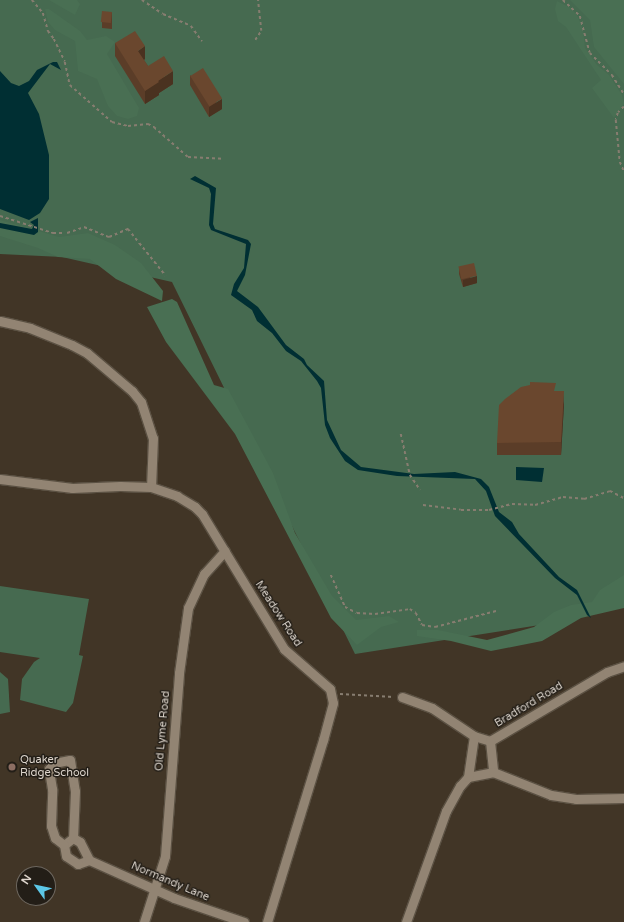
<!DOCTYPE html>
<html>
<head>
<meta charset="utf-8">
<style>
	body { margin:0 }
	#map { position:relative; width:624px; height:922px; overflow:hidden; background:#413526; font-family:"Varela Round",sans-serif }
	div>[style] { position:absolute }
	.green>* { inset:0; background:#466a50 }
	.forest>* { inset:0; background:#496f53 }
	.water>* { inset:0; background:#002f33 }
	.path>* { height:1.5px; margin-top:-0.75px; transform-origin:0; background:repeating-linear-gradient(90deg,#877d70 0 3px,transparent 0 6px) }
	.roads { filter:drop-shadow(1px 0 #5b5143) drop-shadow(-1px 0 #5b5143) drop-shadow(0 1px #5b5143) drop-shadow(0 -1px #5b5143) }
	.minor>* { height:9px; margin:-4.5px; padding:0 4.5px; transform-origin:4.5px; border-radius:4.5px; background:#928473 }
	.wall>* { inset:0; background:#5b3d28 }
	.shaded-wall>* { inset:0; background:#4a3220 }
	.building>* { inset:0; background:#6a472e; transform-origin:0 0 }
	.dots>* { width:11px; height:11px; translate:-50% -50%; box-sizing:border-box; border:2px solid #231e17; border-radius:50% }
	span { translate:-50% -50%; white-space:nowrap; text-align:center; line-height:1.15; -webkit-text-stroke:3px #231e17; paint-order:stroke }
	.street-label { font-size:11px; color:#ddd5cc }
	.poi-label { font-size:11px; color:#ddd5cc }
	.left { translate:0 -50%; text-align:left }
	.north { position:absolute; left:16px; top:866px; width:40px; height:40px; box-sizing:border-box; background:#231e17; border:1px solid #6d675f; border-radius:50%; rotate:303deg; font-size:11px; font-weight:700; line-height:16px; text-align:center; color:#ddd5cc }
	.north::after { content:''; display:block; margin:auto; width:14px; height:18px; background:#5cc7e7; clip-path:polygon(50% 0,100% 100%,50% 72%,0 100%) }
</style>
</head>
<body>
<div id="map">
	<div class="green">
		<i style="clip-path:polygon(0 0,624px 0,624px 603px,546px 624px,355px 654px,172px 282px,62px 257px,0 254px)"></i>
		<i style="clip-path:polygon(0 586px,89px 599px,79px 655px,83px 656px,73px 703px,66px 712px,20px 700px,22px 679px,34px 662px,40px 658px,0 652px)"></i>
		<i style="clip-path:polygon(0 672px,8px 679px,10px 712px,0 714px)"></i>
	</div>
	<div class="forest">
		<i style="clip-path:polygon(49px 0,77px 0,80px 4px,75px 15px)"></i>
		<i style="clip-path:polygon(570px 0,624px 0,624px 84px,594px 47px,590px 20px)"></i>
		<i style="clip-path:polygon(557px 1px,571px 8px,577px 15px,583px 29px,585px 48px,597px 65px,609px 75px,622px 95px,624px 104px,614px 118px,592px 88px,601px 80px,566px 27px,558px 21px,555px 9px)"></i>
		<i style="clip-path:polygon(45px 9px,49px 9px,80px 31px,87px 40px,106px 36px,115px 42px,107px 54px,139px 108px,137px 116px,128px 119px,117px 116px,108px 106px,97px 79px,78px 71px,75px 41px,55px 30px,48px 22px)"></i>
		<i style="clip-path:polygon(0 220px,59px 237px,88px 233px,115px 245px,141px 263px,163px 291px,162px 301px,116px 279px,90px 259px,58px 257px,38px 248px,0 236px)"></i>
		<i style="clip-path:polygon(172px 299px,177px 302px,214px 385px,228px 389px,273px 473px,295px 533px,332px 596px,356px 620px,389px 616px,399px 622px,381px 627px,357px 645px,331px 618px,235px 434px,166px 342px,147px 307px)"></i>
		<i style="clip-path:polygon(624px 575px,624px 608px,581px 618px,542px 641px,491px 651px,451px 641px,417px 636px,417px 630px,438px 630px,487px 640px,534px 627px,554px 612px,571px 605px,592px 602px,600px 590px)"></i>
	</div>
	<div class="water">
		<i style="clip-path:polygon(53px 62px,57px 62px,61px 70px,50px 64px,28px 93px,39px 114px,49px 155px,49px 199px,40px 213px,29px 220px,0 209px,0 71px,11px 83px,19px 86px,29px 81px,37px 70px)"></i>
		<i style="clip-path:polygon(195px 176px,216px 188px,213px 224px,215px 229px,248px 240px,251px 244px,245px 275px,237px 291px,258px 307px,286px 345px,304px 359px,307px 365px,324px 381px,327px 420px,341px 450px,361px 467px,414px 474px,455px 472px,481px 479px,489px 487px,499px 512px,512px 522px,519px 534px,559px 577px,577px 590px,591px 618px,587px 615px,577px 595px,555px 578px,495px 516px,486px 491px,475px 479px,397px 476px,358px 470px,345px 461px,330px 438px,325px 425px,321px 388px,317px 381px,301px 361px,286px 351px,272px 333px,257px 321px,252px 310px,231px 295px,234px 284px,244px 268px,246px 244px,211px 230px,209px 225px,211px 194px,209px 188px,190px 179px)"></i>
		<i style="clip-path:polygon(38px 218px,38px 232px,34px 235px,0 228px,0 223px,32px 229px,34px 225px,30px 222px)"></i>
		<i style="clip-path:polygon(516px 467px,544px 468px,542px 482px,516px 480px)"></i>
	</div>
	<div class="path">
		<i style="left:32px;top:0;width:17px;rotate:50deg"></i>
		<i style="left:43px;top:13px;width:19px;rotate:74deg"></i>
		<i style="left:48px;top:31px;width:10px;rotate:53deg"></i>
		<i style="left:54px;top:39px;width:25px;rotate:64deg"></i>
		<i style="left:65px;top:62px;width:24px;rotate:78deg"></i>
		<i style="left:70px;top:85px;width:56px;rotate:41.4deg"></i>
		<i style="left:112px;top:122px;width:16px;rotate:14deg"></i>
		<i style="left:128px;top:126px;width:20px;rotate:-6deg"></i>
		<i style="left:148px;top:124px;width:7px;rotate:27deg"></i>
		<i style="left:154px;top:127px;width:45px;rotate:41.4deg"></i>
		<i style="left:188px;top:157px;width:35px;rotate:3deg"></i>
		<i style="left:142px;top:0;width:25px;rotate:34deg"></i>
		<i style="left:163px;top:14px;width:30px;rotate:23deg"></i>
		<i style="left:191px;top:26px;width:19px;rotate:54deg"></i>
		<i style="left:563px;top:0;width:23px;rotate:43deg"></i>
		<i style="left:580px;top:16px;width:38px;rotate:75deg"></i>
		<i style="left:590px;top:53px;width:31px;rotate:45deg"></i>
		<i style="left:612px;top:75px;width:22px;rotate:58deg"></i>
		<i style="left:255px;top:40px;width:11px;rotate:-56deg"></i>
		<i style="left:261px;top:31px;width:31px;rotate:-96deg"></i>
		<i style="left:624px;top:107px;width:8px;rotate:135deg"></i>
		<i style="left:618px;top:113px;width:7px;rotate:106deg"></i>
		<i style="left:616px;top:120px;width:42px;rotate:84.6deg"></i>
		<i style="left:620px;top:162px;width:10px;rotate:66deg"></i>
		<i style="left:0;top:216px;width:56px;rotate:17.8deg"></i>
		<i style="left:53px;top:233px;width:12px"></i>
		<i style="left:67px;top:233px;width:18px;rotate:-19deg"></i>
		<i style="left:84px;top:227px;width:27px;rotate:22deg"></i>
		<i style="left:109px;top:237px;width:21px;rotate:-23deg"></i>
		<i style="left:128px;top:229px;width:60px;rotate:51deg"></i>
		<i style="left:401px;top:434px;width:42px;rotate:77.6deg"></i>
		<i style="left:410px;top:475px;width:18px;rotate:56deg"></i>
		<i style="left:423px;top:505px;width:38px;rotate:7deg"></i>
		<i style="left:461px;top:510px;width:28px"></i>
		<i style="left:489px;top:510px;width:24px;rotate:-15deg"></i>
		<i style="left:512px;top:504px;width:23px;rotate:2deg"></i>
		<i style="left:535px;top:505px;width:29px;rotate:-16deg"></i>
		<i style="left:563px;top:497px;width:21px;rotate:5deg"></i>
		<i style="left:584px;top:499px;width:27px;rotate:-17deg"></i>
		<i style="left:610px;top:491px;width:16px;rotate:27deg"></i>
		<i style="left:331px;top:575px;width:35px;rotate:66deg"></i>
		<i style="left:345px;top:607px;width:13px;rotate:27deg"></i>
		<i style="left:357px;top:613px;width:18px;rotate:3deg"></i>
		<i style="left:375px;top:614px;width:35px;rotate:-8deg"></i>
		<i style="left:410px;top:609px;width:7px;rotate:34deg"></i>
		<i style="left:416px;top:613px;width:13px;rotate:63deg"></i>
		<i style="left:422px;top:625px;width:13px;rotate:9deg"></i>
		<i style="left:435px;top:627px;width:63px;rotate:-14.7deg"></i>
		<i style="left:340px;top:694px;width:54px;rotate:3.2deg"></i>
	</div>
	<div class="roads">
		<div class="minor">
			<i style="left:0;top:321px;width:31px;rotate:13deg"></i>
			<i style="left:30px;top:328px;width:45px;rotate:22deg"></i>
			<i style="left:72px;top:345px;width:17px;rotate:28deg"></i>
			<i style="left:87px;top:353px;width:59px;rotate:40.2deg"></i>
			<i style="left:132px;top:391px;width:14px;rotate:51deg"></i>
			<i style="left:141px;top:402px;width:38px;rotate:72deg"></i>
			<i style="left:153px;top:438px;width:49px;rotate:92.3deg"></i>
			<i style="left:0;top:479px;width:73px;rotate:7.1deg"></i>
			<i style="left:72px;top:488px;width:48px;rotate:-2.4deg"></i>
			<i style="left:120px;top:486px;width:31px;rotate:2deg"></i>
			<i style="left:151px;top:487px;width:28px;rotate:19deg"></i>
			<i style="left:177px;top:496px;width:21px;rotate:31deg"></i>
			<i style="left:195px;top:507px;width:10px;rotate:45deg"></i>
			<i style="left:202px;top:514px;width:158px;rotate:58.7deg"></i>
			<i style="left:284px;top:649px;width:61px;rotate:41deg"></i>
			<i style="left:330px;top:689px;width:14px;rotate:78deg"></i>
			<i style="left:333px;top:703px;width:38px;rotate:105deg"></i>
			<i style="left:323px;top:740px;width:190px;rotate:107.1deg"></i>
			<i style="left:402px;top:697px;width:32px;rotate:20deg"></i>
			<i style="left:432px;top:708px;width:50px;rotate:33.7deg"></i>
			<i style="left:474px;top:736px;width:17px;rotate:17deg"></i>
			<i style="left:490px;top:741px;width:136px;rotate:-30.5deg"></i>
			<i style="left:607px;top:672px;width:18px;rotate:-19deg"></i>
			<i style="left:490px;top:741px;width:31px;rotate:84deg"></i>
			<i style="left:468px;top:777px;width:25px;rotate:-11deg"></i>
			<i style="left:493px;top:772px;width:62px;rotate:21.6deg"></i>
			<i style="left:551px;top:795px;width:25px;rotate:9deg"></i>
			<i style="left:576px;top:799px;width:48px;rotate:-1.2deg"></i>
			<i style="left:73px;top:838px;width:8px;rotate:30deg"></i>
			<i style="left:80px;top:842px;width:20px;rotate:63deg"></i>
			<i style="left:89px;top:860px;width:12px;rotate:160deg"></i>
			<i style="left:78px;top:864px;width:14px;rotate:-146deg"></i>
			<i style="left:66px;top:856px;width:11px;rotate:-100deg"></i>
			<i style="left:64px;top:845px;width:11px;rotate:-38deg"></i>
			<i style="left:64px;top:845px;width:11px;rotate:-142deg"></i>
			<i style="left:55px;top:838px;width:13px;rotate:-108deg"></i>
			<i style="left:51px;top:826px;width:37px;rotate:-88deg"></i>
			<i style="left:52px;top:789px;width:20px;rotate:-99deg"></i>
			<i style="left:49px;top:769px;width:8px;rotate:-50deg"></i>
			<i style="left:54px;top:763px;width:16px;rotate:-11deg"></i>
			<i style="left:70px;top:760px;width:31px;rotate:81deg"></i>
			<i style="left:75px;top:791px;width:47px;rotate:92.4deg"></i>
			<i style="left:89px;top:860px;width:93px;rotate:24.1deg"></i>
			<i style="left:174px;top:898px;width:74px;rotate:18.9deg"></i>
			<i style="left:144px;top:922px;width:69px;rotate:-72.3deg"></i>
			<i style="left:165px;top:856px;width:184px;rotate:-85.6deg"></i>
			<i style="left:179px;top:673px;width:66px;rotate:-82.1deg"></i>
			<i style="left:188px;top:608px;width:38px;rotate:-65deg"></i>
			<i style="left:204px;top:574px;width:31px;rotate:-48deg"></i>
			<i style="left:406px;top:922px;width:118px;rotate:-70.2deg"></i>
			<i style="left:446px;top:811px;width:29px;rotate:-61deg"></i>
			<i style="left:460px;top:786px;width:12px;rotate:-48deg"></i>
			<i style="left:468px;top:777px;width:41px;rotate:-81.7deg"></i>
		</div>
	</div>
	<div class="wall">
		<i style="clip-path:polygon(112px 12px,112px 29px,102px 28px,102px 22px)"></i>
		<i style="clip-path:polygon(115px 43px,145px 59px,144px 60px,148px 66px,173px 84px,159px 93px,159px 95px,145px 104px,115px 56px)"></i>
		<i style="clip-path:polygon(190px 75px,222px 109px,209px 117px,190px 85px)"></i>
		<i style="clip-path:polygon(459px 268px,477px 283px,463px 287px,459px 274px)"></i>
		<i style="clip-path:polygon(556px 391px,564px 404px,561px 455px,497px 455px,497px 443px)"></i>
	</div>
	<div class="shaded-wall">
		<i style="clip-path:polygon(145px 46px,145px 59px,138px 63px,138px 51px)"></i>
		<i style="clip-path:polygon(173px 71px,173px 84px,159px 93px,159px 95px,145px 104px,145px 91px,158px 81px)"></i>
		<i style="clip-path:polygon(222px 99px,222px 109px,209px 117px,209px 107px)"></i>
		<i style="clip-path:polygon(477px 276px,477px 283px,463px 287px,463px 280px)"></i>
		<i style="clip-path:polygon(564px 391px,564px 404px,561px 455px,561px 442px)"></i>
	</div>
	<div class="building">
		<i style="left:102px;top:11px;width:10px;height:11px;rotate:6deg"></i>
		<i style="clip-path:polygon(135px 31px,145px 46px,138px 51px,148px 66px,164px 56px,173px 71px,158px 81px,159px 82px,145px 91px,115px 43px)"></i>
		<i style="left:203px;top:68px;width:36px;height:15px;rotate:58deg"></i>
		<i style="left:474px;top:263px;width:13px;height:16px;rotate:77deg"></i>
		<i style="clip-path:polygon(530px 382px,556px 383px,554px 391px,564px 391px,561px 442px,497px 443px,499px 405px,505px 399px,521px 387px,530px 385px)"></i>
	</div>
	<div class="dots">
		<i style="left:12px;top:767px;background:#8d6e63"></i>
	</div>
	<div class="street-label">
		<span style="left:278px;top:614px;rotate:57deg">Meadow Road</span>
		<span style="left:529px;top:705px;rotate:-31deg">Bradford Road</span>
		<span style="left:163px;top:731px;rotate:-85deg">Old Lyme Road</span>
		<span style="left:170px;top:882px;rotate:23deg">Normandy Lane</span>
	</div>
	<div class="poi-label">
		<span class="left" style="left:20px;top:767px">Quaker<br>Ridge School</span>
	</div>
	<div class="north">N</div>
</div>
</body>
</html>
